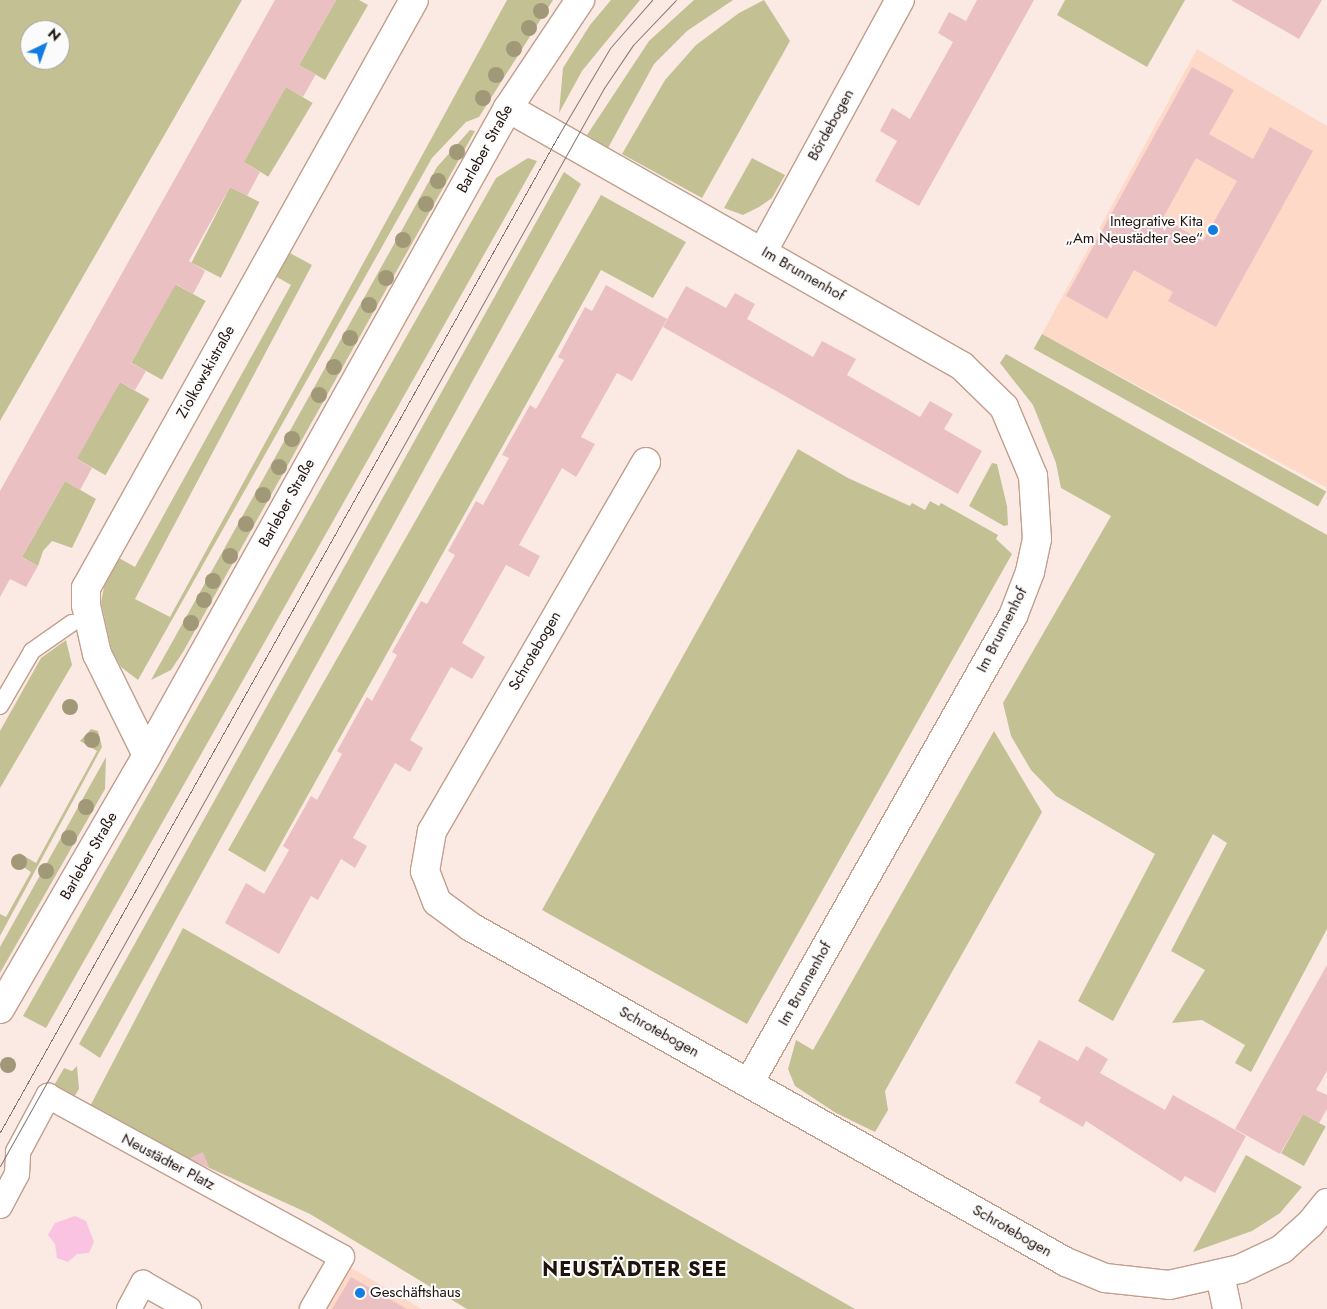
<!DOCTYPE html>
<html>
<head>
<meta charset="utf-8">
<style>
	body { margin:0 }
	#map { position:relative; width:1327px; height:1309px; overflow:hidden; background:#faeae3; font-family:Jost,sans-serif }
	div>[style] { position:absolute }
	.built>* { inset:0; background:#fed9c8 }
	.green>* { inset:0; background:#c3c194; transform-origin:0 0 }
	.water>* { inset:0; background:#f9c3e1 }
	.building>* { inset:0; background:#ebc0c2 }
	.roads { filter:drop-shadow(1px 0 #c29e8d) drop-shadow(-1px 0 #c29e8d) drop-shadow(0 1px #c29e8d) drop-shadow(0 -1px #c29e8d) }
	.service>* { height:16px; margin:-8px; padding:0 8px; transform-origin:8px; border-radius:8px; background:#fff }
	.pedestrian>* { height:24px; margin:-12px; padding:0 12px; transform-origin:12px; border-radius:12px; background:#fff }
	.minor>* { height:28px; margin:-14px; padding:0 14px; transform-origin:14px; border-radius:14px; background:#fff }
	.tertiary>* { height:28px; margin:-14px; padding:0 14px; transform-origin:14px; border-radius:14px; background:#fff }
	.tram>* { height:1px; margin:-0.5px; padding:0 0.5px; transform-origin:0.5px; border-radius:0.5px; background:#867771 }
	.trees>* { width:16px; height:16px; margin:-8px; border-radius:50%; background:#a19878 }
	.dots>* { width:14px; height:14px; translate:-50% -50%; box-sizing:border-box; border:2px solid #fbfbfb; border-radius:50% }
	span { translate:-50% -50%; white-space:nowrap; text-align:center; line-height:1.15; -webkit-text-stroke:4px #fbfbfb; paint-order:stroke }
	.street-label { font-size:15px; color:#20120d }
	.poi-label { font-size:15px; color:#20120d }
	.right { translate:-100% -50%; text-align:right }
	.left { translate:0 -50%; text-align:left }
	.district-label { font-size:20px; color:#20120d; font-weight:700; letter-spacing:1px }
	.north { position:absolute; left:20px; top:20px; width:50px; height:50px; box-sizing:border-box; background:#fbfbfb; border:1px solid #a39e9c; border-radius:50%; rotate:42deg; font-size:14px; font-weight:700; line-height:20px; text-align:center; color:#20120d }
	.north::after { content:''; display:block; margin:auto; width:18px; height:22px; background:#127ce3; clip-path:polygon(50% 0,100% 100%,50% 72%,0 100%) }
</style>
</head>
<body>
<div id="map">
	<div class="built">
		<i style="clip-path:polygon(1197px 49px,1327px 126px,1327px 488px,1042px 334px)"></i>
		<i style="clip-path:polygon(350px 1267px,422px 1309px,322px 1309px)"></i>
	</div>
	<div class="green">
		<i style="clip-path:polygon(evenodd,0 0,242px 0,0 421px,0 0,30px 30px,60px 30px,60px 60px,30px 60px,30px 30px)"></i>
		<i style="clip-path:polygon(336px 0,359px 0,368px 5px,325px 80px,299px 65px)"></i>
		<i style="clip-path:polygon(507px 0,553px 0,479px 117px,466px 122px,432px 158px,138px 680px,121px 667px,112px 651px,101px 602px,104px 587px,119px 558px,135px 567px,291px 285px,275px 276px,288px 252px,312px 265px,135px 599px,170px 617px)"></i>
		<i style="clip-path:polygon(611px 0,640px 0,582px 71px,559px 113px,563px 68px,590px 25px)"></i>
		<i style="clip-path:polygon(694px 0,733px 0,687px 31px,654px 64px,608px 148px,587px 135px,649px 41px)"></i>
		<i style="clip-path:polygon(764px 0,790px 41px,702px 198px,622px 154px,665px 80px,696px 45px,739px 13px)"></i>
		<i style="clip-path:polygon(1065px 0,1185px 0,1147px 67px,1057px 15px)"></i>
		<i style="left:286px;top:87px;width:31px;height:86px;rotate:31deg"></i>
		<i style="clip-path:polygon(470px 130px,475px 131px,183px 652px,171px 670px,151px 680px,437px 167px)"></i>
		<i style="clip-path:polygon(528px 158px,537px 161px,46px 1028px,23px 1016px,496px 178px)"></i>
		<i style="clip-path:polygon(752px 158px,785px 175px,772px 198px,759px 207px,743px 215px,724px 208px)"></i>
		<i style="clip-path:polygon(564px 172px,581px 184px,100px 1058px,79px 1044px)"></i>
		<i style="left:230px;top:187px;width:33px;height:85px;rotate:27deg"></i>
		<i style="clip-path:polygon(601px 195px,686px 242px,653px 298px,601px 270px,265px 872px,228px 850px)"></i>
		<i style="left:175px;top:284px;width:35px;height:90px;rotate:29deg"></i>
		<i style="left:1042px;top:334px;width:325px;height:17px;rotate:29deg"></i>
		<i style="clip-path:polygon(1006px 354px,1327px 535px,1327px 929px,1251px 1072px,1235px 1063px,1245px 1045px,1202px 1020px,1172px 1023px,1205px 970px,1171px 951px,1227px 843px,1213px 834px,1113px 1021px,1078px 1001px,1155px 854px,1056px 796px,1031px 770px,1011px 736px,1003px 703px,1111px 516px,1061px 488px,1056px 463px,1033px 405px,1000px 363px)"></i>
		<i style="left:120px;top:382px;width:34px;height:88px;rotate:30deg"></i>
		<i style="clip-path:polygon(798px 449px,848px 478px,910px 506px,912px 503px,925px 510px,930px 501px,939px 506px,941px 503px,998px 535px,996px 539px,1012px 554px,747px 1024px,542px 910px)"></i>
		<i style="clip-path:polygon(992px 463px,997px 464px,1007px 506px,1008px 525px,1004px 526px,969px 506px)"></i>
		<i style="clip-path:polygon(65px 481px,96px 499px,72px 548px,52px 541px,43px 551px,38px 566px,22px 557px)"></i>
		<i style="clip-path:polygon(66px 640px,72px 665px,0 788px,0 731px,41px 658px)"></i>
		<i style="clip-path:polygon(91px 729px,98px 731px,102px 747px,0 936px,0 914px,6px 917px,31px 872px,14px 861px,19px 853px,36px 863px,97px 751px,80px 741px)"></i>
		<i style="clip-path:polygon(994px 731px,1042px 812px,885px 1091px,888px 1110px,875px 1132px,836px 1113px,795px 1086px,788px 1069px,796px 1040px,813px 1050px)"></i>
		<i style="clip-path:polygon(106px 757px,105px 789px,0 973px,0 947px)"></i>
		<i style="clip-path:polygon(183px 928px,392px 1047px,855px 1309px,467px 1309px,310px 1214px,87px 1112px)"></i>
		<i style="clip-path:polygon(77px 1066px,79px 1089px,68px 1107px,48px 1096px,64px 1068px,72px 1071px)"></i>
		<i style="left:1303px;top:1114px;width:26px;height:45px;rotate:29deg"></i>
		<i style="clip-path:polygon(1246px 1155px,1302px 1187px,1280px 1213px,1252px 1231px,1193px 1252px)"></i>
	</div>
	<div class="water">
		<i style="clip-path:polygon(75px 1216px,86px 1221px,94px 1242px,89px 1253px,77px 1254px,68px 1262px,57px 1258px,55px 1244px,48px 1235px,55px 1223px)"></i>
	</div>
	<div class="building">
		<i style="clip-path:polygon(275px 0,336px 0,299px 65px,316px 74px,303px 97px,286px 87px,244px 162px,260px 172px,247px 196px,230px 187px,189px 261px,205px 271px,199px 283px,193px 294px,176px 284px,131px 363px,146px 371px,135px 390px,120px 382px,77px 459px,92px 468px,80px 490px,65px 481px,22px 557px,38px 566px,26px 587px,10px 579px,0 597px,0 491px)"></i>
		<i style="clip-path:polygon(977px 0,1034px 0,919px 206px,875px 181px,897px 141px,880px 131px,892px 108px,910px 119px,953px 42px,938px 33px,949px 12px,966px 21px)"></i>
		<i style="clip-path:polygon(1231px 0,1322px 0,1299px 39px)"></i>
		<i style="clip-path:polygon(evenodd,1192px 67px,1234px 90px,1209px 134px,1253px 159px,1270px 127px,1313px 151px,1216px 327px,1168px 301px,1173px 292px,1134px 270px,1107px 319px,1066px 296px,1192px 67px,1196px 158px,1237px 181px,1203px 241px,1163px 218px,1196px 158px)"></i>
		<i style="clip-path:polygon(606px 285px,667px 319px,632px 381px,617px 373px,581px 437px,595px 444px,582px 467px,576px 477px,562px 468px,519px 545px,540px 556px,529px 577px,506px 565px,462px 643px,485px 657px,472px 679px,451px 667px,410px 740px,423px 748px,410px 772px,395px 763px,353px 838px,367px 846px,355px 868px,341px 859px,318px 900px,311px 896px,279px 954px,225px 923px,246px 883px,264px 894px,289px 850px,283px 846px,311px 796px,317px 800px,342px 754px,337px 751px,367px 697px,372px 701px,397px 655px,392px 652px,421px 601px,427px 604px,455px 555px,448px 551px,476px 501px,483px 505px,509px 458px,502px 455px,530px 405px,536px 409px,564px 360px,558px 357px,585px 307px,592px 311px)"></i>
		<i style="clip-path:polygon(686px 286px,726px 308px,735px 293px,755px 304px,747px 319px,813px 357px,822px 341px,856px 359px,847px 375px,920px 417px,930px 401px,953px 414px,944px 429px,982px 451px,958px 494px,663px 327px)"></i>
		<i style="clip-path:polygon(1327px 965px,1327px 1071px,1316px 1090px,1327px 1095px,1327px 1109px,1319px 1123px,1303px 1114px,1280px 1154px,1235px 1129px)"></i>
		<i style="clip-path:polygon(1039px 1040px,1078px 1061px,1086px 1046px,1108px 1059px,1100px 1073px,1165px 1110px,1173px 1095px,1246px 1136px,1215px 1193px,1185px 1176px,1181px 1182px,1086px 1121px,1083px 1127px,1039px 1102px,1041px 1097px,1015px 1083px)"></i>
		<i style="clip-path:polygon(203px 1152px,209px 1167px,209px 1168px,190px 1158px)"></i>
		<i style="clip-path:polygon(351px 1277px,407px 1309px,332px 1309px)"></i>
	</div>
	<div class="roads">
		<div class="service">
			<i style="left:0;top:706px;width:64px;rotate:-59.8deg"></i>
			<i style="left:32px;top:651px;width:49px;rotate:-35deg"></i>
		</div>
		<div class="pedestrian">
			<i style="left:0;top:1206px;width:36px;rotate:-62deg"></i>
			<i style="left:17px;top:1174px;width:22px;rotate:-87deg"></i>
			<i style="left:18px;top:1152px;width:64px;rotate:-61.8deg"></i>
			<i style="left:48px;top:1096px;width:335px;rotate:28.7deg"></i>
			<i style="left:342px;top:1257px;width:60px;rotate:120deg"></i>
			<i style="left:129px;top:1309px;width:30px;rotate:-62deg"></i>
			<i style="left:143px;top:1283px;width:53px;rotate:29.5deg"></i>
		</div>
		<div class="minor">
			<i style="left:508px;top:108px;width:522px;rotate:29.61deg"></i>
			<i style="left:962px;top:366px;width:59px;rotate:44.3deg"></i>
			<i style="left:1004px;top:407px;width:75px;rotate:67.2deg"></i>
			<i style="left:1033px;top:476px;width:63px;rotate:86.4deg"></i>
			<i style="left:1037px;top:539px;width:34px;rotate:102deg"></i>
			<i style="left:1030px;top:572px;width:47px;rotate:111.1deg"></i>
			<i style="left:1013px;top:616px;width:536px;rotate:119.48deg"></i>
			<i style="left:763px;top:251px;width:286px;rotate:-61.4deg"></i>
			<i style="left:646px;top:462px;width:427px;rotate:120.1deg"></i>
			<i style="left:432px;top:831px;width:41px;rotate:99.9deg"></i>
			<i style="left:425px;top:871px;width:33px;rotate:69deg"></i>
			<i style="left:437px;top:902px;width:42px;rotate:36.3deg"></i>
			<i style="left:471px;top:927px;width:683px;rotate:29.38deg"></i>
			<i style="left:1066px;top:1262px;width:42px;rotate:22.3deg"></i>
			<i style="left:1105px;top:1278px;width:64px;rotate:6.2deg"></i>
			<i style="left:1169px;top:1285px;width:73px;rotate:-12.7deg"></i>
			<i style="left:1240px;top:1269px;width:47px;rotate:-25.5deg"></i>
			<i style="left:1282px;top:1249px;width:38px;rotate:-42deg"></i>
			<i style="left:1310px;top:1224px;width:27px;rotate:-51deg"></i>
			<i style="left:147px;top:755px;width:113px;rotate:-116.3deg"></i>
			<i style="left:97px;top:654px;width:50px;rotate:-102.7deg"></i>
			<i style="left:86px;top:605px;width:17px;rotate:-90deg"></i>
			<i style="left:86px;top:588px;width:673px;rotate:-60.85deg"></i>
			<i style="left:1220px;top:1275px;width:35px;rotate:78deg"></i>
		</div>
		<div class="tertiary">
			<i style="left:0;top:1009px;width:293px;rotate:-59.9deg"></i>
			<i style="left:147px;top:755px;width:741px;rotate:-60.84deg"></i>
			<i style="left:508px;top:108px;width:130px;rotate:-56.3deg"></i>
		</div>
	</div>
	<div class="tram">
		<i style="left:0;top:1132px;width:1142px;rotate:-60.74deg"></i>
		<i style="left:558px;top:136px;width:102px;rotate:-59.4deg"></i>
		<i style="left:610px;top:48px;width:64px;rotate:-48.8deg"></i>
		<i style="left:0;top:1166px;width:1236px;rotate:-60.74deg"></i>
		<i style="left:604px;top:88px;width:52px;rotate:-56deg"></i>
		<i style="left:633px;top:45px;width:62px;rotate:-46.3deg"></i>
	</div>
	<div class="trees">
		<i style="left:541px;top:11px"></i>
		<i style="left:529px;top:28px"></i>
		<i style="left:514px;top:49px"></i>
		<i style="left:496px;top:75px"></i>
		<i style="left:483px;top:98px"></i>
		<i style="left:457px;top:152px"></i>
		<i style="left:438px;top:181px"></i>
		<i style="left:426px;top:204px"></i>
		<i style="left:403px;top:240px"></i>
		<i style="left:386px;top:278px"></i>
		<i style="left:369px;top:305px"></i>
		<i style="left:350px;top:338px"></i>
		<i style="left:334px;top:367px"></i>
		<i style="left:319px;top:395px"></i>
		<i style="left:292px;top:439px"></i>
		<i style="left:279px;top:467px"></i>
		<i style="left:263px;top:495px"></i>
		<i style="left:246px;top:524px"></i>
		<i style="left:230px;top:556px"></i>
		<i style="left:213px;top:581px"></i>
		<i style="left:204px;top:600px"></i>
		<i style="left:191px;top:623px"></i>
		<i style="left:70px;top:707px"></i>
		<i style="left:92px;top:740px"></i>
		<i style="left:86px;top:807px"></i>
		<i style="left:69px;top:838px"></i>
		<i style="left:19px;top:862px"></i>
		<i style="left:46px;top:871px"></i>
		<i style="left:8px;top:1065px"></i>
	</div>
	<div class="dots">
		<i style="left:1213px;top:230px;background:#127ce3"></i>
		<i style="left:360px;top:1293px;background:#127ce3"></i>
	</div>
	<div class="street-label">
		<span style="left:831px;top:125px;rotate:-61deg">Bördebogen</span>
		<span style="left:485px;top:149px;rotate:-61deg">Barleber Straße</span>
		<span style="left:803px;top:274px;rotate:30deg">Im Brunnenhof</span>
		<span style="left:206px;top:372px;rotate:-61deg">Ziolkowskistraße</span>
		<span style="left:287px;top:503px;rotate:-61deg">Barleber Straße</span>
		<span style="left:1002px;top:630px;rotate:-63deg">Im Brunnenhof</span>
		<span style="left:535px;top:651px;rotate:-60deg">Schrotebogen</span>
		<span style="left:89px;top:856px;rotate:-60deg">Barleber Straße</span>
		<span style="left:805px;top:984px;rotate:-61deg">Im Brunnenhof</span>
		<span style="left:659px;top:1032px;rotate:29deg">Schrotebogen</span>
		<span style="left:168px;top:1162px;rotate:28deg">Neustädter Platz</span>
		<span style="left:1012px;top:1231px;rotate:30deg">Schrotebogen</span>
	</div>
	<div class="poi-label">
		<span class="right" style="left:1203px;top:230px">Integrative Kita<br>„Am Neustädter See“</span>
		<span class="left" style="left:370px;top:1293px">Geschäftshaus</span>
	</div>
	<div class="district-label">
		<span style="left:635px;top:1269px">NEUSTÄDTER SEE</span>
	</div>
	<div class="north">N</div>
</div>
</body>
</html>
